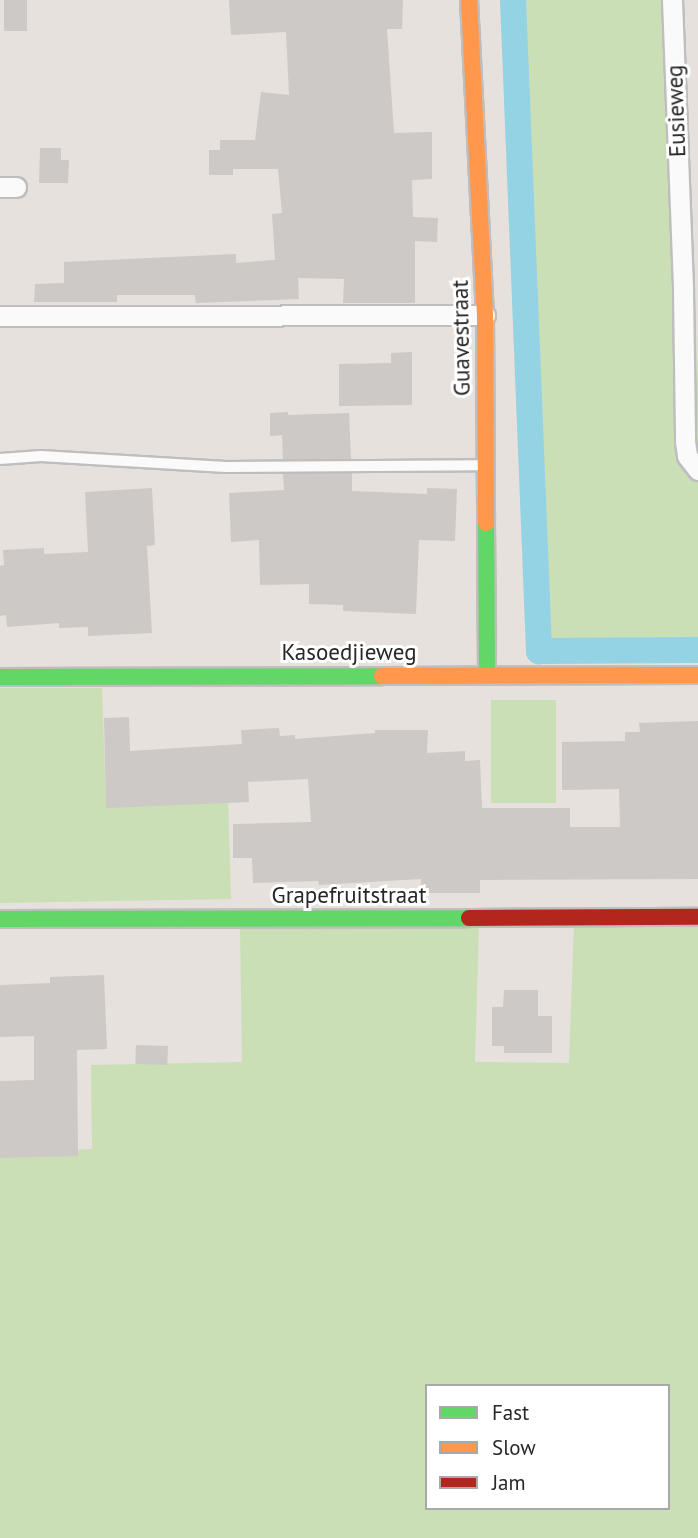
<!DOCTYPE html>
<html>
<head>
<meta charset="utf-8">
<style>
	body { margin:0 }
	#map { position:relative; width:698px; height:1538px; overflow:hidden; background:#e6e1dc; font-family:"PT Sans",sans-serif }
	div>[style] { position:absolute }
	.green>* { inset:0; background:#cadfb6; transform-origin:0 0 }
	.canal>* { height:26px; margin:-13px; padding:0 13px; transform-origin:13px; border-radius:13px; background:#93d3e4 }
	.building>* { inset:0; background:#ccc9c6; transform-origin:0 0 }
	.roads { filter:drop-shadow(2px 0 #bfbdbe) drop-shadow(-2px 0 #bfbdbe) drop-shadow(0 2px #bfbdbe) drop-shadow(0 -2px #bfbdbe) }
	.lane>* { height:10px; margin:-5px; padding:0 5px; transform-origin:5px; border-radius:5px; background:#fbfafa }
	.street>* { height:19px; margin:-9.5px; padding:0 9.5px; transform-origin:9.5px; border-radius:9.5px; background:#fbfafa }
	.fast>* { height:16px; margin:-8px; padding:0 8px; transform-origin:8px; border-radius:8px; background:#63d668 }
	.slow>* { height:16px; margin:-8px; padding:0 8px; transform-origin:8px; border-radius:8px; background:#ff974d }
	.jam>* { height:16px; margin:-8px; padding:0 8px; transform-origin:8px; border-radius:8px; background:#b3261e }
	span { translate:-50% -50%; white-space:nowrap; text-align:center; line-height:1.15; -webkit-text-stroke:6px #fff; paint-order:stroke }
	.street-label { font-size:23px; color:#272727 }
	.legend { position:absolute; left:425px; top:1384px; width:245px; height:126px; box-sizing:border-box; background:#fff; border:2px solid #a9a9a9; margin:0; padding:9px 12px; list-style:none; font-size:21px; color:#272727 }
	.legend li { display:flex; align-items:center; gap:14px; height:35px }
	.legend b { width:35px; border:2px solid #a9a9a9 }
</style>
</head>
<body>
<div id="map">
	<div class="green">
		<i style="clip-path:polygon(513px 0,683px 0,698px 382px,698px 650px,539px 651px)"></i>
		<i style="clip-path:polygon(0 688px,102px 688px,106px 801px,228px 798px,231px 899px,0 903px)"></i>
		<i style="left:491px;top:700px;width:65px;height:103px"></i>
		<i style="clip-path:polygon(evenodd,574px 922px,698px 922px,698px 1538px,0 1538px,0 1153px,92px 1149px,91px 1065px,242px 1062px,240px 927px,479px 923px,475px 1062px,569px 1063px,574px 922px,427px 1386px,668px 1386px,668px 1508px,427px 1508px,427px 1386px)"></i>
	</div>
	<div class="canal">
		<i style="left:513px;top:0;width:652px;rotate:87.71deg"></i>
		<i style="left:539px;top:651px;width:159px;rotate:-0.4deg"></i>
	</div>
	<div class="building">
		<i style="left:4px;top:0;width:23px;height:31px"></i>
		<i style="clip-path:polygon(229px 0,403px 0,402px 29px,387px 29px,394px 133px,432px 132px,432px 179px,412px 180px,413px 217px,438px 218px,437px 242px,415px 241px,415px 303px,343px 303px,344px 279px,298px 278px,299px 299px,196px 303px,195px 295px,117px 295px,117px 302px,34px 302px,35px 284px,64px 283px,64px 262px,236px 254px,236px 263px,275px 260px,272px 214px,282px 213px,278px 169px,233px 169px,233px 175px,209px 175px,209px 150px,220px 150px,220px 140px,255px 140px,261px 92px,289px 95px,286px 32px,231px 35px)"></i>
		<i style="clip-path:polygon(40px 148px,61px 148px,61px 160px,69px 160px,68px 183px,39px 183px)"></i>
		<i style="clip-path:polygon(412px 352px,412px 405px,339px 406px,339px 364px,391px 363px,391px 353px)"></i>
		<i style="clip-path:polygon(288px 412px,288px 415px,349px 413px,351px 459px,283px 459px,282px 435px,270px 436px,270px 413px)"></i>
		<i style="clip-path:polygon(352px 473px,352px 491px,427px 494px,427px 488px,457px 489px,455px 541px,419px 540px,416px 614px,343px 611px,343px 605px,309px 604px,309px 584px,260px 585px,259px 540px,231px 542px,229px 493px,284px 490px,283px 474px)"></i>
		<i style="clip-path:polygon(152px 488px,155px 545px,147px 546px,152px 633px,88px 636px,88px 627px,59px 628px,59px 623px,7px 627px,6px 615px,0 616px,0 566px,4px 565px,3px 550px,44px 548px,44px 554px,88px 552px,85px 492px)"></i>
		<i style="clip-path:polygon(129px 717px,130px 751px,242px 744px,241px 730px,279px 728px,280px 736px,295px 735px,295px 739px,375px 733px,375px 730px,428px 730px,427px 753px,465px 751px,465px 761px,480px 760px,482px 808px,570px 808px,570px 827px,620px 827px,619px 789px,562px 790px,562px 742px,625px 741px,625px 732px,640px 732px,639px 723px,698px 721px,698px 879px,480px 880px,480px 893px,421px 893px,421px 879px,319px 885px,318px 881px,253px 883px,252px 858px,233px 858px,233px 824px,311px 822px,308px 779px,248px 782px,249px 802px,106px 808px,104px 718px)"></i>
		<i style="clip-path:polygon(104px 975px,107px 1049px,77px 1050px,78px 1156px,0 1158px,0 1081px,34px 1080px,34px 1036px,0 1037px,0 985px,50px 983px,50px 977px)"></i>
		<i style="clip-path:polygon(504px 990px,538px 990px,538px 1016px,552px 1016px,552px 1053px,504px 1053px,504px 1046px,492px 1046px,492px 1007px,503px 1007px)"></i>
		<i style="left:136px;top:1045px;width:32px;height:19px;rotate:2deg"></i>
	</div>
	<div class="roads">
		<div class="lane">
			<i style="left:0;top:459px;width:41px;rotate:-4.2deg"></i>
			<i style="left:41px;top:456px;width:185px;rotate:3.4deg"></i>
			<i style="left:226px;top:467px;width:256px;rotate:-0.4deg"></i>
		</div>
		<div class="street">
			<i style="left:672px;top:0;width:291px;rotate:87.8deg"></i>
			<i style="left:683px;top:291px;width:150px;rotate:89.2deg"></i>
			<i style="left:685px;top:441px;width:15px;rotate:82deg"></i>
			<i style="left:687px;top:456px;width:18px;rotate:52deg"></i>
			<i style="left:0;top:187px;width:16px"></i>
			<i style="left:0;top:316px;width:485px;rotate:-0.1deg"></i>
		</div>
		<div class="fast">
			<i style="left:486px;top:523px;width:151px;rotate:89.6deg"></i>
			<i style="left:0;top:677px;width:382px;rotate:-0.1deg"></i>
			<i style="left:0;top:919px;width:469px;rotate:-0.1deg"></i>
		</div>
		<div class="slow">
			<i style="left:469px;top:0;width:315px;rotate:87.1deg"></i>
			<i style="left:485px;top:315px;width:208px;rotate:89.7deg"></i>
			<i style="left:382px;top:676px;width:316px;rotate:-0.2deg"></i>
		</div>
		<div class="jam">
			<i style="left:469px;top:918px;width:229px;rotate:-0.3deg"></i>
		</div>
	</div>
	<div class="street-label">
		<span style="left:676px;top:111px;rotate:-92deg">Eusieweg</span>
		<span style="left:461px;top:338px;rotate:-91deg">Guavestraat</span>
		<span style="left:349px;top:652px">Kasoedjieweg</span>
		<span style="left:349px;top:895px">Grapefruitstraat</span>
	</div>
	<ul class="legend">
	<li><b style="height:9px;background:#63d668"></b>Fast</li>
	<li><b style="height:9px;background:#ff974d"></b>Slow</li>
	<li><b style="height:9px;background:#b3261e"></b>Jam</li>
	</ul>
</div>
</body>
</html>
